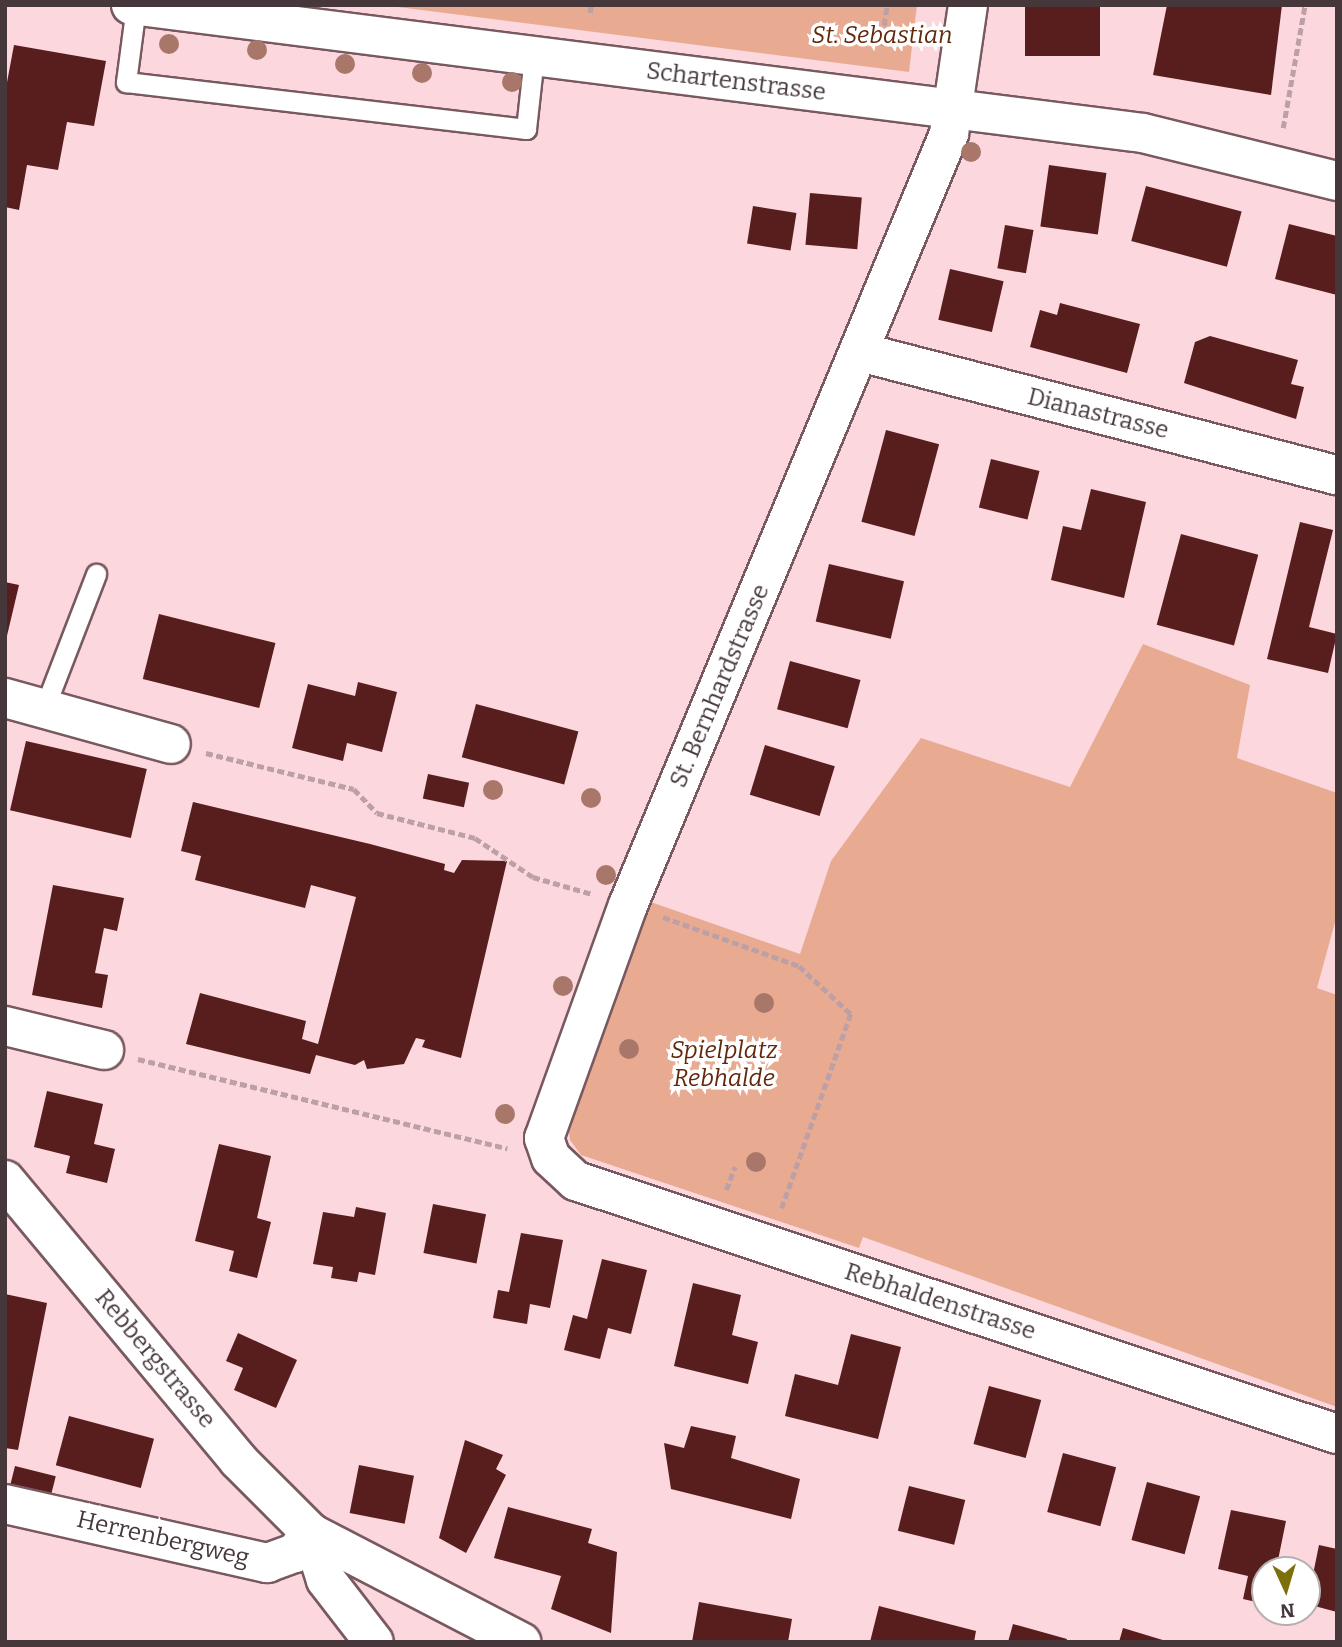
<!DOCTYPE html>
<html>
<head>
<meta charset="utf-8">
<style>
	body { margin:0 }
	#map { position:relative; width:1342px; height:1647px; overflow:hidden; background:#fcd7de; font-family:Bitter,serif }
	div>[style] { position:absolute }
	.green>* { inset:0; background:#e8ab92 }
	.building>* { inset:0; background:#581d1d; transform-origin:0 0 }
	.path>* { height:4.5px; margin-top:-2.25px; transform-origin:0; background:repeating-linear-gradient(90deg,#bda0a5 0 7px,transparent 0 10.5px) }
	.roads { filter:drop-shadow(2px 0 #78595f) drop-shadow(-2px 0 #78595f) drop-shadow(0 2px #78595f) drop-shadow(0 -2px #78595f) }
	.lane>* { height:19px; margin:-9.5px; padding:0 9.5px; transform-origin:9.5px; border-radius:9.5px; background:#fff }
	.street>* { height:38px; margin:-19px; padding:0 19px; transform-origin:19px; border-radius:19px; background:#fff }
	.trees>* { width:20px; height:20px; margin:-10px; border-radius:50%; background:#a8776a }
	span { translate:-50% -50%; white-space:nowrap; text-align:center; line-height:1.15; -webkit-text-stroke:7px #fff; paint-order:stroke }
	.park-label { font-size:24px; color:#63280c; font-style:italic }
	.street-label { font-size:24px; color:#45373a }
	.frame { position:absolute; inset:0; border:7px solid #45373a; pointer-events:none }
	.north { position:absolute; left:1251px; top:1556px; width:70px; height:70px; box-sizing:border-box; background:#fff; border:2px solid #b5afb0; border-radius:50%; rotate:176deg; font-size:19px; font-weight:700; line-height:28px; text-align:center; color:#45373a }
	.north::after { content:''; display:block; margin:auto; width:24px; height:32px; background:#7e6f0d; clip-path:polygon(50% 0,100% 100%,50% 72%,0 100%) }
</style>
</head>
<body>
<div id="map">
	<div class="green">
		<i style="clip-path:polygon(382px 5px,917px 5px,909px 72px)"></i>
		<i style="clip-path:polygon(1143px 644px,1250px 685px,1237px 758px,1337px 793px,1337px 915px,1317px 988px,1337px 995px,1337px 1407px,863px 1237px,859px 1248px,581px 1155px,570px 1140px,568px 1125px,645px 900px,800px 954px,831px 861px,921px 738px,1070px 787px)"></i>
	</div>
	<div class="building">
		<i style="left:1025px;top:5px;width:75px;height:51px"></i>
		<i style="clip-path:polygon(1167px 5px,1282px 5px,1271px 95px,1153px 75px)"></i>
		<i style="clip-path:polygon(14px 45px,106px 61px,94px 126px,67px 122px,58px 170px,27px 165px,19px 210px,5px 207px,5px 93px)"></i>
		<i style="left:1049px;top:165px;width:58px;height:62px;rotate:8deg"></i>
		<i style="left:1146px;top:186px;width:99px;height:57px;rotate:15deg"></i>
		<i style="left:810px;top:193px;width:52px;height:52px;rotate:5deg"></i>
		<i style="left:753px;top:206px;width:44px;height:38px;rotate:9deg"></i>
		<i style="clip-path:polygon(1289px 224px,1337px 236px,1337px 295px,1275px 279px)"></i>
		<i style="left:1005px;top:225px;width:29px;height:44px;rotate:10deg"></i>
		<i style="left:950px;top:269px;width:55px;height:52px;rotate:13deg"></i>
		<i style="clip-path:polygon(1060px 303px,1140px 324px,1127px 373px,1030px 347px,1040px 310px,1057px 315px)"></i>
		<i style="clip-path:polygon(1210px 336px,1298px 360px,1291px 384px,1304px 387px,1296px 419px,1184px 383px,1195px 342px)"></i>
		<i style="left:886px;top:430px;width:55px;height:95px;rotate:15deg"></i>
		<i style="left:991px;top:459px;width:50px;height:50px;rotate:14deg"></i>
		<i style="clip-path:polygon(1091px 489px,1146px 502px,1124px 598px,1051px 580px,1063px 526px,1081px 530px)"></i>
		<i style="clip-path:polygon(1300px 522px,1333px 530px,1309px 627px,1337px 634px,1328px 673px,1267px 659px)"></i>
		<i style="left:1181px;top:534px;width:80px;height:94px;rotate:15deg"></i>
		<i style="left:829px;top:564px;width:77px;height:59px;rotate:13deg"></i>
		<i style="clip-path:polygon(5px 582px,19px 585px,6px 640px,5px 639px)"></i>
		<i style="left:159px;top:614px;width:120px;height:67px;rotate:14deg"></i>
		<i style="left:790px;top:661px;width:73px;height:50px;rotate:15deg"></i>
		<i style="clip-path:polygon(358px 682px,397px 692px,382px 752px,347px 743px,343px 761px,292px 748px,308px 684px,355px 696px)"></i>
		<i style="left:476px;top:704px;width:106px;height:55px;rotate:15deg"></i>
		<i style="left:26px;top:741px;width:124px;height:71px;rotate:13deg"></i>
		<i style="left:765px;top:745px;width:73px;height:52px;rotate:17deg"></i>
		<i style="left:428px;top:774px;width:42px;height:25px;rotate:12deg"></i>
		<i style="clip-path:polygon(193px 802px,370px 844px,445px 864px,444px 870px,454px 873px,462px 860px,507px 861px,461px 1058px,422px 1047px,425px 1040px,416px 1038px,404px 1064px,367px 1069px,364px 1060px,355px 1065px,316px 1055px,310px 1074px,186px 1044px,200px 993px,306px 1021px,302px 1039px,318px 1044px,356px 897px,311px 885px,305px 908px,195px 880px,201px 856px,181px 851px)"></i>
		<i style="clip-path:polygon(53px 885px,124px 898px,117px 931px,104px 928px,95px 973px,108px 975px,102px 1008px,32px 995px)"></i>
		<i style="clip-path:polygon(47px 1091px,103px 1104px,94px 1144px,115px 1149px,107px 1183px,66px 1173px,70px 1156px,34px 1147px)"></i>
		<i style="clip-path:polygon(219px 1144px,271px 1156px,257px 1218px,271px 1222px,257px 1278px,229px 1271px,234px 1251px,195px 1241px)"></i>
		<i style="left:433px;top:1204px;width:54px;height:50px;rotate:11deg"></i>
		<i style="clip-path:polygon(356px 1207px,386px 1213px,375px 1275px,359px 1272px,357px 1282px,331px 1278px,333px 1267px,313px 1264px,323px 1212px,354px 1217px)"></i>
		<i style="clip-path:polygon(521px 1233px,563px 1240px,550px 1308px,530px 1304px,527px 1324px,493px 1318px,498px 1290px,509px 1292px)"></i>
		<i style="clip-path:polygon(602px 1259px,647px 1270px,631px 1334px,608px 1328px,600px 1359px,564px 1350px,573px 1315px,587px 1319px)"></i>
		<i style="clip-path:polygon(693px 1283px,741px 1295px,732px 1335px,758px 1342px,748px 1384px,674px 1366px)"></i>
		<i style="clip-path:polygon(5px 1294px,47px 1303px,18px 1450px,5px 1448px)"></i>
		<i style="clip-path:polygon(238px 1333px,297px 1360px,276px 1408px,234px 1390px,243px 1368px,226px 1361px)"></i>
		<i style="clip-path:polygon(851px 1334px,901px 1347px,878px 1439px,785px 1416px,795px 1374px,838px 1385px)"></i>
		<i style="left:989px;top:1386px;width:54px;height:60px;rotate:15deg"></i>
		<i style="left:69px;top:1416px;width:88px;height:51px;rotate:15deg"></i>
		<i style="clip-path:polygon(691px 1426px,736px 1436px,731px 1458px,800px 1479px,791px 1519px,671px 1489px,664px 1443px,684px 1448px)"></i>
		<i style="clip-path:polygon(465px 1440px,503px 1455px,496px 1469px,506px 1475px,466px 1553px,439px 1538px)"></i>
		<i style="left:1063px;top:1453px;width:55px;height:61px;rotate:15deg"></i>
		<i style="left:359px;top:1465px;width:56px;height:49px;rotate:11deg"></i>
		<i style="left:15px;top:1466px;width:42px;height:19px;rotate:14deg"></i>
		<i style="left:1147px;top:1482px;width:55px;height:60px;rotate:15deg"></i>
		<i style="left:909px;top:1486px;width:58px;height:46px;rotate:14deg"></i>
		<i style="clip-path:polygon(508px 1507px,592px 1529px,588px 1543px,617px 1552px,611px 1633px,551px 1609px,561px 1576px,494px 1558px)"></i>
		<i style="clip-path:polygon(1231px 1510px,1286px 1521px,1276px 1570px,1265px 1570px,1265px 1604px,1243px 1599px,1248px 1576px,1218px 1569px)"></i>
		<i style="clip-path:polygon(1319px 1545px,1337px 1549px,1337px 1612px,1307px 1604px)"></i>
		<i style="clip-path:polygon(699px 1602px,792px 1619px,788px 1642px,692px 1642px)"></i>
		<i style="clip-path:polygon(879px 1606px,976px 1631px,974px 1642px,870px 1642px)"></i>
		<i style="clip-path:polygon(1013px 1624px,1067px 1639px,1066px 1642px,1008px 1642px)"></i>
		<i style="clip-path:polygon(1123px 1628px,1166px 1641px,1165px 1642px,1119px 1642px)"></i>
	</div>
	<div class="path">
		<i style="left:590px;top:13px;width:8px;rotate:-83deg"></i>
		<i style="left:881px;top:46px;width:41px;rotate:-81.7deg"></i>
		<i style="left:1283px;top:128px;width:125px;rotate:-79.9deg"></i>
		<i style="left:206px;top:753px;width:152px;rotate:13.7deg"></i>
		<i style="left:354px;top:789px;width:33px;rotate:46deg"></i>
		<i style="left:377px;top:813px;width:101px;rotate:14.3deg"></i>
		<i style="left:475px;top:838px;width:70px;rotate:33.9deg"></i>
		<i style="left:533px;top:877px;width:61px;rotate:16.1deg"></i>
		<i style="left:663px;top:917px;width:145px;rotate:19.8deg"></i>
		<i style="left:799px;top:966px;width:71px;rotate:42.7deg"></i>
		<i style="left:851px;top:1014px;width:206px;rotate:109.6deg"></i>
		<i style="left:138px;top:1059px;width:380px;rotate:13.6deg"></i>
		<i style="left:726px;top:1190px;width:25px;rotate:-69deg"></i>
	</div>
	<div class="roads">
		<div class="lane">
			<i style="left:136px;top:6px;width:77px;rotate:97.5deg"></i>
			<i style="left:126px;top:82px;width:403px;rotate:6.7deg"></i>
			<i style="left:526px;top:129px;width:72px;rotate:-83.7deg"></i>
			<i style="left:44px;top:709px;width:145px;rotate:-68.9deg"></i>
		</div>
		<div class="street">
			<i style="left:131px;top:5px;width:1020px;rotate:7.21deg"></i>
			<i style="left:1143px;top:133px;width:200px;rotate:13.9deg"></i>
			<i style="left:968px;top:5px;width:130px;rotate:98.4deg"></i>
			<i style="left:949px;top:134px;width:835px;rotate:112.6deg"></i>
			<i style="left:628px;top:905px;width:248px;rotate:109.8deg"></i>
			<i style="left:544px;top:1138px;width:21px;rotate:71deg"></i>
			<i style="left:551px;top:1158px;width:34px;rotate:43deg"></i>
			<i style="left:576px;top:1181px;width:802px;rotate:18.39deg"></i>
			<i style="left:860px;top:352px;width:493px;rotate:14.5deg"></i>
			<i style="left:5px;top:698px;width:172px;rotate:15.5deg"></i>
			<i style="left:5px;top:1026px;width:102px;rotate:13.6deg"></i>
			<i style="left:5px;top:1180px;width:364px;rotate:50.2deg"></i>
			<i style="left:238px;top:1460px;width:103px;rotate:45deg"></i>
			<i style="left:311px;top:1533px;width:237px;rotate:27.4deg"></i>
			<i style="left:5px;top:1504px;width:269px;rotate:12.7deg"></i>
			<i style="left:267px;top:1563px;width:30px;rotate:-20deg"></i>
			<i style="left:295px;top:1553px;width:26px;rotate:-51deg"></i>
			<i style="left:311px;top:1533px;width:49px;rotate:72.3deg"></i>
			<i style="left:326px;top:1580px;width:78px;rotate:52.3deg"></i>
		</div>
	</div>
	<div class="trees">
		<i style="left:169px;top:44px"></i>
		<i style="left:257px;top:50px"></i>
		<i style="left:345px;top:64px"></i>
		<i style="left:422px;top:73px"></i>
		<i style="left:512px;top:82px"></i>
		<i style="left:971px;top:152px"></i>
		<i style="left:493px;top:790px"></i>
		<i style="left:591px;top:798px"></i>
		<i style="left:606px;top:875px"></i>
		<i style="left:563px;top:986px"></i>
		<i style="left:764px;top:1003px"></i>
		<i style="left:629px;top:1049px"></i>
		<i style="left:505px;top:1114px"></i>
		<i style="left:756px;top:1162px"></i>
	</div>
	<div class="park-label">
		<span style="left:882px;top:36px">St. Sebastian</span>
		<span style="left:724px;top:1065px">Spielplatz<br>Rebhalde</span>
	</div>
	<div class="street-label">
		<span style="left:736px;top:82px;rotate:7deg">Schartenstrasse</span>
		<span style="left:1098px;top:414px;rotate:14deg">Dianastrasse</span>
		<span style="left:720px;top:686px;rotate:-67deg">St. Bernhardstrasse</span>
		<span style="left:940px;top:1302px;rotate:18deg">Rebhaldenstrasse</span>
		<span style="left:155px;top:1359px;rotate:50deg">Rebbergstrasse</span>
		<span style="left:163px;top:1539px;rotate:13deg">Herrenbergweg</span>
	</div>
	<div class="frame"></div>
	<div class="north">N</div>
</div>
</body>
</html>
